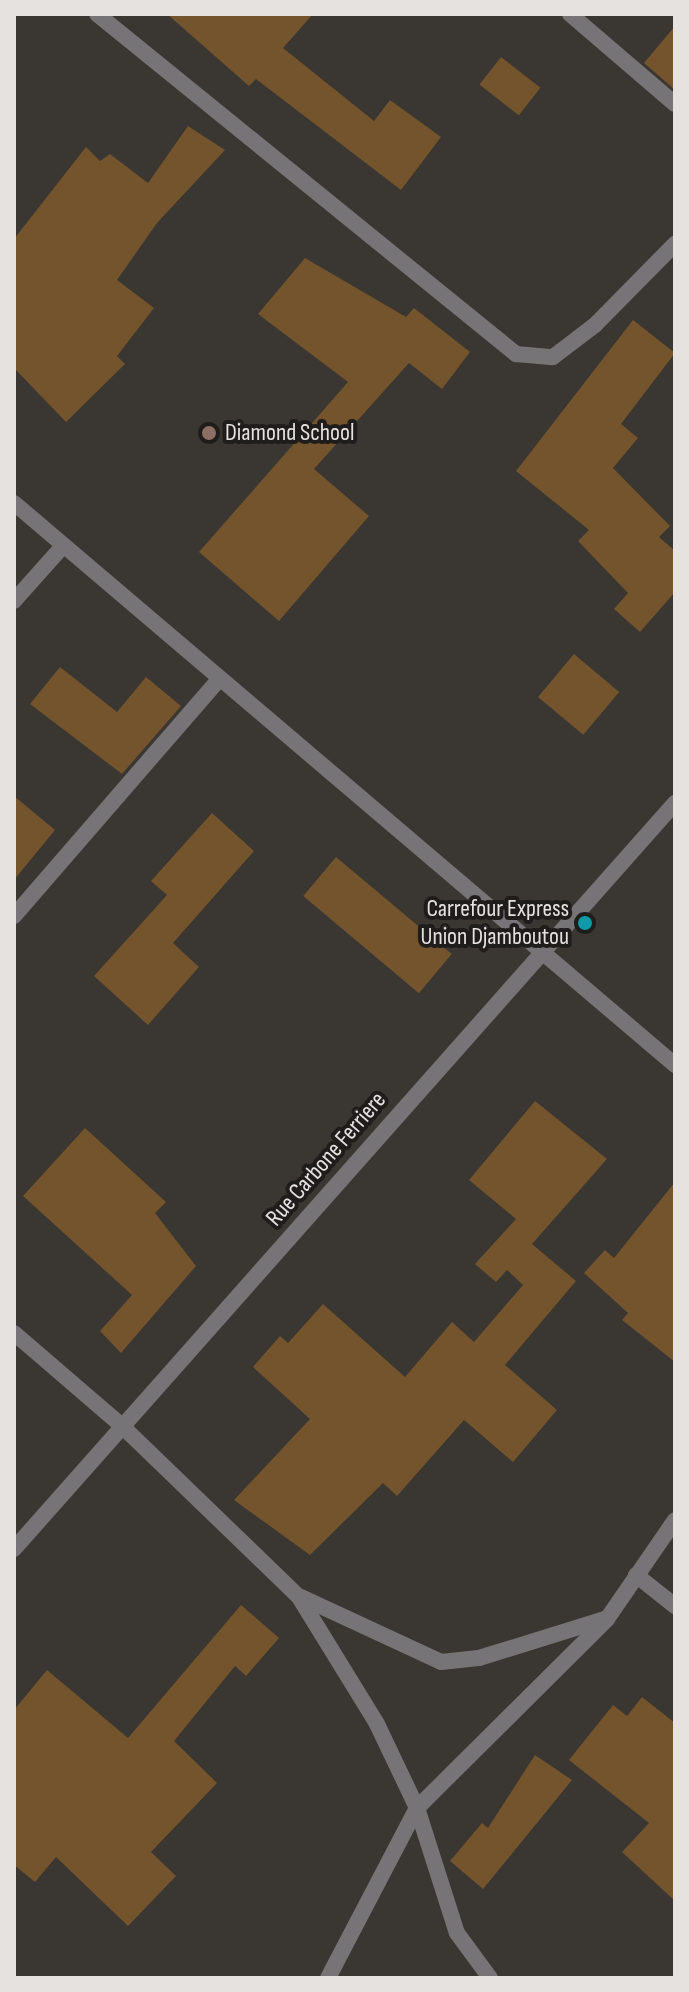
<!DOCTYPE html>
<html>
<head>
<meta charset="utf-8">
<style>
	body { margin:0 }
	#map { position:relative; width:689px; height:1992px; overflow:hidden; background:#3a3631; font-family:"Sofia Sans Condensed",sans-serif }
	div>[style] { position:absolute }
	.building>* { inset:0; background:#73542d; transform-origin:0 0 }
	.minor>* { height:16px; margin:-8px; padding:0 8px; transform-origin:8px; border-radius:8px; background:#767476 }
	.dots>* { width:22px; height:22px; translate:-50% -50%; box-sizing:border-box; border:4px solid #1f1d1b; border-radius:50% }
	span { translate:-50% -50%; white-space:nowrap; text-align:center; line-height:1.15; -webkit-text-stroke:8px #1f1d1b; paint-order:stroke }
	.poi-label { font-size:24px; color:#e5e2df }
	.left { translate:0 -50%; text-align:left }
	.right { translate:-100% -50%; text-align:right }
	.street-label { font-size:24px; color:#e5e2df }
	.frame { position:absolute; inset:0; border:16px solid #e5e2df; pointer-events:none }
</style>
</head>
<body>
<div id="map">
	<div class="building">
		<i style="clip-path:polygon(167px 14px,313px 14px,283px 48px,374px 121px,390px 100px,441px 137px,401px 190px,256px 79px,249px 86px)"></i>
		<i style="clip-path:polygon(675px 26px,675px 90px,644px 63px)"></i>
		<i style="left:501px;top:57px;width:50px;height:35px;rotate:38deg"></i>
		<i style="clip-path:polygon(188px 126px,225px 150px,157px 223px,117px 280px,154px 308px,117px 356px,125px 364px,66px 422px,14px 368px,14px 239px,86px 147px,100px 161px,110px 154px,148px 183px)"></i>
		<i style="clip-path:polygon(305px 258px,406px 317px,414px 308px,470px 352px,442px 389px,409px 363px,314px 469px,369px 516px,279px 621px,199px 552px,348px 382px,258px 314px)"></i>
		<i style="clip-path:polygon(633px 320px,675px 353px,621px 424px,638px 438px,613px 468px,670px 526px,659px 537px,675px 551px,675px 592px,640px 632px,614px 609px,628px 593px,578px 541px,589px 530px,516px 471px)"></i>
		<i style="left:574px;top:654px;width:59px;height:56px;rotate:40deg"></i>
		<i style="clip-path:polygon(60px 667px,117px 712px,146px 677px,181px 706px,122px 774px,30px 704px)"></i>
		<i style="clip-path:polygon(14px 796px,55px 830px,14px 880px)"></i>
		<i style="clip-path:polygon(212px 813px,254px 851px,173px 943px,199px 967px,148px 1025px,94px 976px,167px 895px,151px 881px)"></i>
		<i style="left:336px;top:857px;width:151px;height:51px;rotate:40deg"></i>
		<i style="clip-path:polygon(535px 1101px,607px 1159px,532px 1244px,576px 1281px,505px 1365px,557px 1410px,513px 1462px,464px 1420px,397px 1496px,383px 1483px,310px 1555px,234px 1500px,310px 1419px,253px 1367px,280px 1336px,288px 1343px,323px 1304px,405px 1377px,452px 1322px,474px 1342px,523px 1285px,507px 1270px,496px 1282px,475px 1264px,516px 1219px,469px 1180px)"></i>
		<i style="clip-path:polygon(85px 1128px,166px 1202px,155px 1213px,196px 1266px,121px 1353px,100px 1331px,132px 1295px,23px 1196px)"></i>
		<i style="clip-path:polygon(675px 1182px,675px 1362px,622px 1320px,628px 1313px,584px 1273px,605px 1250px,614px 1258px)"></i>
		<i style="clip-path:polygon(241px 1605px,279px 1638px,246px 1676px,235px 1666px,174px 1741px,217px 1783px,151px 1852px,176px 1876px,128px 1926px,56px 1857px,35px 1882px,14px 1865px,14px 1710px,47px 1670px,128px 1738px)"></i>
		<i style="clip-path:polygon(642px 1697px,675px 1723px,675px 1901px,622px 1852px,649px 1823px,569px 1760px,613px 1705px,627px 1716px)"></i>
		<i style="clip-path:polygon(535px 1755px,572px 1780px,483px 1889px,450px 1861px,482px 1823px,488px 1828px)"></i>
	</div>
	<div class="minor">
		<i style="left:97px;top:14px;width:540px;rotate:39.06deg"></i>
		<i style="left:516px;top:354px;width:37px;rotate:5deg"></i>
		<i style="left:553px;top:357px;width:53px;rotate:-37.3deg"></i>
		<i style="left:595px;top:325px;width:114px;rotate:-45.4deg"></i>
		<i style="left:570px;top:14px;width:138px;rotate:40.6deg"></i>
		<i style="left:14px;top:503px;width:868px;rotate:40.37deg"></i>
		<i style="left:14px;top:601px;width:74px;rotate:-48.3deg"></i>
		<i style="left:14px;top:916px;width:313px;rotate:-49.1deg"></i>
		<i style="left:14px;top:1333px;width:143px;rotate:40.7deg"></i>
		<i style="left:122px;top:1426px;width:246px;rotate:44deg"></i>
		<i style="left:299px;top:1597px;width:149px;rotate:58.4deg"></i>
		<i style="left:377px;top:1724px;width:93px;rotate:64.5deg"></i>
		<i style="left:417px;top:1808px;width:131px;rotate:72.3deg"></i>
		<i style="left:457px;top:1933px;width:56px;rotate:53.7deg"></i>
		<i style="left:14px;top:1549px;width:997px;rotate:-48.46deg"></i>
		<i style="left:636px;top:1575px;width:50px;rotate:38.5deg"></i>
		<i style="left:301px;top:1597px;width:154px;rotate:24.9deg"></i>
		<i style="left:441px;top:1662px;width:38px;rotate:-6deg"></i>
		<i style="left:479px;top:1658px;width:132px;rotate:-17.2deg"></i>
		<i style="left:328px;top:1978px;width:192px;rotate:-62.4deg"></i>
		<i style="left:417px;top:1808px;width:268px;rotate:-44.8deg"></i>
		<i style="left:607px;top:1619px;width:120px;rotate:-55.5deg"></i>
	</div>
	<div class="dots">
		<i style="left:209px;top:433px;background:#8d6e63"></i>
		<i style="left:585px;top:923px;background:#0f9aa8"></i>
	</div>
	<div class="poi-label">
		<span class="left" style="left:225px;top:433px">Diamond School</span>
		<span class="right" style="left:569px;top:923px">Carrefour Express<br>Union Djamboutou</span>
	</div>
	<div class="street-label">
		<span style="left:326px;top:1159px;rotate:-49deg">Rue Carbone Ferriere</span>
	</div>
	<div class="frame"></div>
</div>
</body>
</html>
